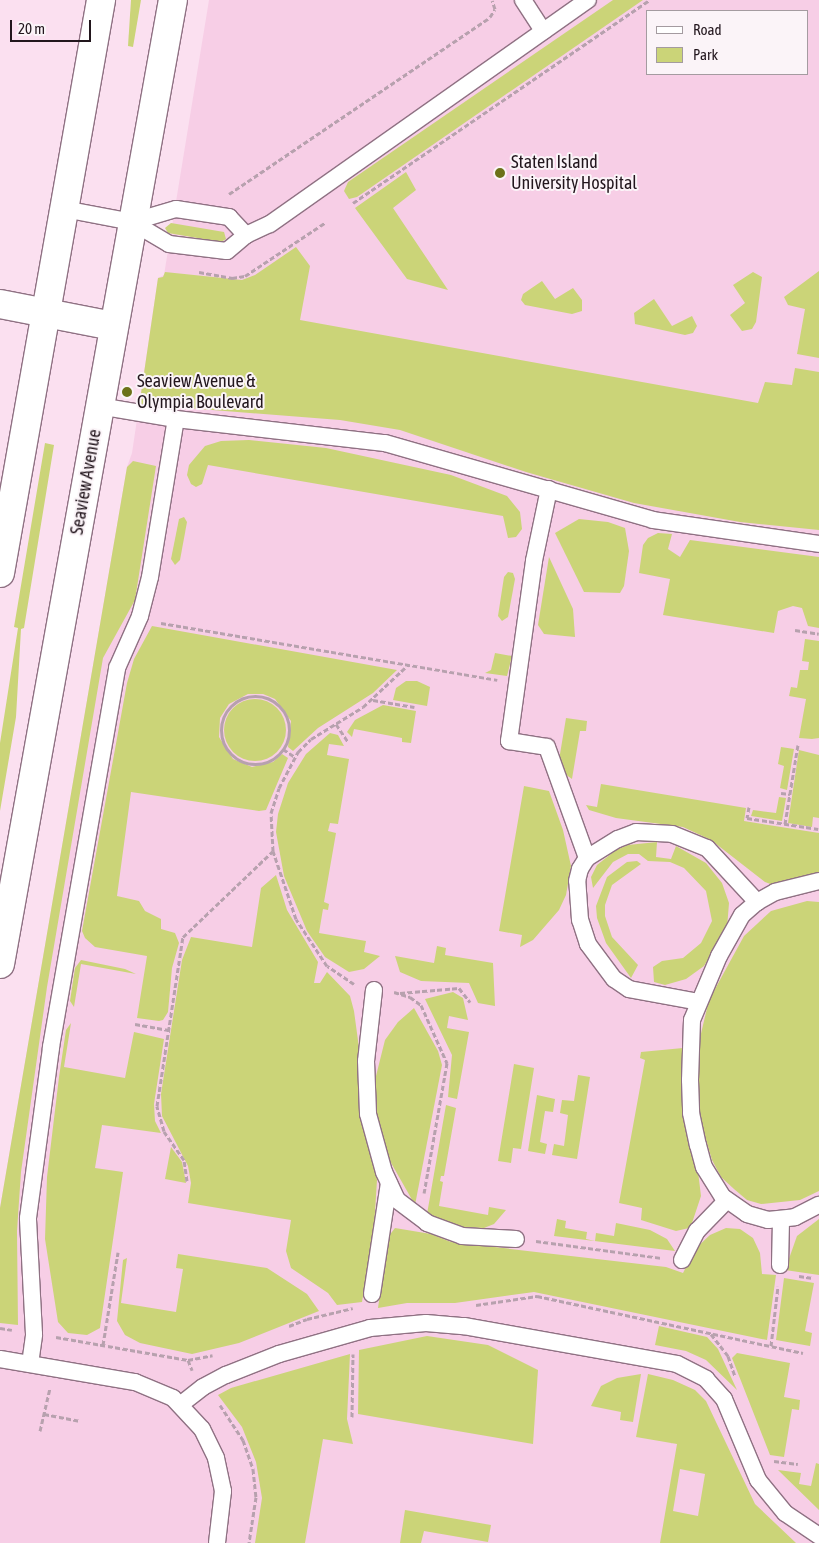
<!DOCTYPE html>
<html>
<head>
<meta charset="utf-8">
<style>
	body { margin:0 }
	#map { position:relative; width:819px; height:1543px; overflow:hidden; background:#fbe0f0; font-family:"Asap Condensed",sans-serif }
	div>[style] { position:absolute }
	.built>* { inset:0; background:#f7cee6 }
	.green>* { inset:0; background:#cbd478 }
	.round { border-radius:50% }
	.path>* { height:3px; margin-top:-1.5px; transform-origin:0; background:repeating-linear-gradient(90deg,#b7a1ae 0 5px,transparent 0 7.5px) }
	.path>.ring { margin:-1.5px; padding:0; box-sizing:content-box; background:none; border:3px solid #b7a1ae; border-radius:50% }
	.roads { filter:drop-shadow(1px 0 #8f7183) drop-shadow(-1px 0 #8f7183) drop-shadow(0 1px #8f7183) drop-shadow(0 -1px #8f7183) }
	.lane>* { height:16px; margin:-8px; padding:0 8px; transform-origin:8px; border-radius:8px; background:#fff }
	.street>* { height:28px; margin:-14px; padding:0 14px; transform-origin:14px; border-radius:14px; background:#fff }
	.secondary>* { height:28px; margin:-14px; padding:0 14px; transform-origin:14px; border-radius:14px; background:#fff }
	.dots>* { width:14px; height:14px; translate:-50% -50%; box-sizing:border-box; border:2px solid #fbf4f8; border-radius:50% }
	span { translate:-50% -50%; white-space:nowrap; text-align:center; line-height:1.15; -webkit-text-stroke:4px #fbf4f8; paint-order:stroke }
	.poi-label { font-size:18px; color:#22161d }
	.left { translate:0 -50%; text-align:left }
	.street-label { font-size:18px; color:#22161d }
	.legend { position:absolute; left:646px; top:10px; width:162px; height:65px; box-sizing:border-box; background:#fbf4f8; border:1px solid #a49ba0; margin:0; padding:6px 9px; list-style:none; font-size:15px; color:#22161d }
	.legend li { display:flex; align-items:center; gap:10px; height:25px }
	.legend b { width:25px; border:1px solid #a49ba0 }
	.scale { position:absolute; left:10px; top:20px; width:81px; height:22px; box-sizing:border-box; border:2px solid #22161d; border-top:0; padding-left:6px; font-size:15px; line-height:18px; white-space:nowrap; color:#22161d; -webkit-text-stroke:4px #fbf4f8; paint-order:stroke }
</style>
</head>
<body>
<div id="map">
	<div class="built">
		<i style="clip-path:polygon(evenodd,209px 0,819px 0,819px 1543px,0 1543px,0 1208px,127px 467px,132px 453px,158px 278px,164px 275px,209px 0,648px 11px,808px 11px,808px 74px,648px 74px,648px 11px)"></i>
	</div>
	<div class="green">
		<i style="clip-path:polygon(131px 0,141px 0,133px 47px,128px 46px)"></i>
		<i style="clip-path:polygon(613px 0,643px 0,357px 197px,349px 199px,344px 191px,348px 182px)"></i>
		<i style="clip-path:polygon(406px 172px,416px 190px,393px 208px,448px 290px,407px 279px,355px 208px)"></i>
		<i style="clip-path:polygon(171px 223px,224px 232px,226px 239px,221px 242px,168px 233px,165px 228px)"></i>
		<i style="clip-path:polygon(296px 247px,310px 266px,300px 320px,758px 403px,765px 382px,792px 385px,795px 368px,819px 372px,819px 530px,740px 522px,634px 503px,526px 472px,400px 430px,340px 420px,175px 407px,174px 400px,164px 401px,164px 407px,139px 407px,158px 278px,163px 277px,165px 272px,242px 280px,255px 275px)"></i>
		<i style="clip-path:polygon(819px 271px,819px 358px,797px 354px,805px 309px,788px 305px,784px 297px)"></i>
		<i style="clip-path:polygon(753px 272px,762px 277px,756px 322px,752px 329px,742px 331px,730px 315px,745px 303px,733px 285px)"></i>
		<i style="clip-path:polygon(542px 281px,555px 299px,573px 288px,582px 300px,582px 311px,572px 314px,525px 305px,521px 300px,523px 294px)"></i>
		<i style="clip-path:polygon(654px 299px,672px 326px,692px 316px,697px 326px,693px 333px,685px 335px,635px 324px,634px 313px)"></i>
		<i style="clip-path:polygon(249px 440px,326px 448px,451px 475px,507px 496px,520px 512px,522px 529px,516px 537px,508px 538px,503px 516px,208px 465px,202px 484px,196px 487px,191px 484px,187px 475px,189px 465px,205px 446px,221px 441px)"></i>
		<i style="clip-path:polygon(45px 443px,54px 445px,24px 628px,21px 629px,16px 717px,0 811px,0 743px,18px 628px,14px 627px)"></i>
		<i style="clip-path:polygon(133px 461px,156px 466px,135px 600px,103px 658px,47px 987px,21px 1172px,17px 1231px,18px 1325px,0 1323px,0 1208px,127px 467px)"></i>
		<i style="clip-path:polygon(184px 517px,187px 522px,180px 560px,175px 565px,171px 559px,179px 519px)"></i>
		<i style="clip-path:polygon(579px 519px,608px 522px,625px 528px,629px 551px,624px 586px,620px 593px,584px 592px,555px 533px)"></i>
		<i style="clip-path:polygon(658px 533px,672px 534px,668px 549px,680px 557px,690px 540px,819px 557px,819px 628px,808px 626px,802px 608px,793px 606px,778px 611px,774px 633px,663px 615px,670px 579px,639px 573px,643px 545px,648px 538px)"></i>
		<i style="clip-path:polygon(549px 557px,573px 609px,575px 637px,544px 634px,538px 625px)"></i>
		<i style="clip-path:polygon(508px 572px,513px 573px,515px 579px,508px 617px,502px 621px,498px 616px,504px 577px)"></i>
		<i style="clip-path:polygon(152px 626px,397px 670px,373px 693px,318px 728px,293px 751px,288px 747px,291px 721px,275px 699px,263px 694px,248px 694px,229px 704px,220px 718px,219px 737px,233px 759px,252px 767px,273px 762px,282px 754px,288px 758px,266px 810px,259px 811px,131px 792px,117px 896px,139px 901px,145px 911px,161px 919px,161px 929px,175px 933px,179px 943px,172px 968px,168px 1012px,163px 1020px,159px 1021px,137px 1018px,147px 956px,95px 947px,85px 938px,82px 931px,127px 683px,134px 659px)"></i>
		<i style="clip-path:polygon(805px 639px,819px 641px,819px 738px,812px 739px,799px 738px,806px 699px,789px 696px,791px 687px,797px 688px,800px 670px,808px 670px,809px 662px,802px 661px)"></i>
		<i style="clip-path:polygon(495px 653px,512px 656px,507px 676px,485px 673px,491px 670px)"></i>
		<i style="clip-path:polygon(406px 681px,417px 681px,430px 687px,427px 706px,393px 700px,396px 688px)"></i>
		<i class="round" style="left:224px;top:699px;width:62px;height:62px"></i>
		<i style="clip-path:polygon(383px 705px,416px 711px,411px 743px,402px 742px,402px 738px,354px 729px,352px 737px,347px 732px,355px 720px)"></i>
		<i style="clip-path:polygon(566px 718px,587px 721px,586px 731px,580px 731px,572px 779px,565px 774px,559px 760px)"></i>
		<i style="clip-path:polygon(330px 733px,338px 735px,344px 746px,329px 744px,327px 755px,349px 759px,338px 824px,330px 823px,328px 831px,336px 833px,324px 902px,329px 904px,328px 910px,323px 909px,319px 933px,366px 941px,364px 952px,380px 956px,364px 969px,349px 972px,325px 957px,307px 931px,284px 876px,276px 832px,278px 814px,288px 783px,306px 754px)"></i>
		<i style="clip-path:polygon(781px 747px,794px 749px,787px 790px,780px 788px,784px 766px,778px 764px)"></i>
		<i style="clip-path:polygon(799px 750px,819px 755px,819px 818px,813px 817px,812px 827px,788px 823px)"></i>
		<i style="clip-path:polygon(601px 784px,746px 808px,744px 821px,819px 833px,819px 874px,773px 885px,765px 882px,711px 840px,683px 827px,616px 818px,589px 810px,586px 805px,597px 807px)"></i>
		<i style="clip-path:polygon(524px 786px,549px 791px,563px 830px,571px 866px,566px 895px,559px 910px,533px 940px,520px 947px,522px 935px,499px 931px)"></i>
		<i style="clip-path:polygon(779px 797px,786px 798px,782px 821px,751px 816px,753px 810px,776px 813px)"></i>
		<i style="clip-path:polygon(657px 842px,656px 857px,671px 859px,676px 846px,706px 863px,722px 883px,729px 903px,727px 928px,704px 966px,686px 979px,665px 985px,654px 982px,653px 967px,662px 961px,683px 958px,701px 943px,712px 921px,706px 891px,684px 868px,670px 862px,648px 861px,639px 854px,628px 854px,613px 862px,593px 888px,591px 877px,597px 865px,616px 850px,628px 845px)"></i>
		<i style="clip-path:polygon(637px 861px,641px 864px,612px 885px,605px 905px,605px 916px,612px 937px,638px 965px,631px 978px,606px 943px,597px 918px,596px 906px,607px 877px,627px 862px)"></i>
		<i style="clip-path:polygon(276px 875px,287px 910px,318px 962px,314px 983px,320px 983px,327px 972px,350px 996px,354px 1011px,377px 1180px,374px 1228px,362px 1302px,337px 1305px,328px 1293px,291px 1268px,286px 1251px,291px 1220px,188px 1203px,191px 1183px,188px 1166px,162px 1116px,161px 1094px,182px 960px,191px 937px,252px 947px,261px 888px)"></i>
		<i style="clip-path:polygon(807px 901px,819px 902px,819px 1191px,800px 1200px,761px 1204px,747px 1200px,734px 1189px,721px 1177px,712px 1160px,698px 1113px,698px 1046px,709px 1000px,744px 936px,771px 911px)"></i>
		<i style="clip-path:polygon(437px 946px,446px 948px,445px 955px,493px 963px,495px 1006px,478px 1003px,469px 983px,421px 981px,400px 972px,395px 956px,434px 963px)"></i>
		<i style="clip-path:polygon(81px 960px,125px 969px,136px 974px,81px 964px,74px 1007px,70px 1001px,75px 968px)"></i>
		<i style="clip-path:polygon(453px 992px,463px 998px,468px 1020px,449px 1016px,447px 1028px,469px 1032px,457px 1099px,448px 1097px,452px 1055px,425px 999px)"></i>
		<i style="clip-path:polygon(414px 1008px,438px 1051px,442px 1065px,415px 1205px,386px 1154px,376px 1122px,374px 1084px,385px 1040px,398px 1022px)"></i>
		<i style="clip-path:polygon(71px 1023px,64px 1067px,125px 1078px,134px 1032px,164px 1039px,154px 1104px,155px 1121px,161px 1133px,102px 1125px,95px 1168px,123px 1172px,100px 1328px,87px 1335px,68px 1333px,58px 1322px,45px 1239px,47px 1177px,59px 1077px,66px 1030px)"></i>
		<i style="clip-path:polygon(683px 1048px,701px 1196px,692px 1223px,689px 1228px,676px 1231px,641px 1220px,642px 1208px,619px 1203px,645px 1060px,640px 1058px,641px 1052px)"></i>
		<i style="clip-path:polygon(514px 1064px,534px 1068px,521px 1149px,513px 1148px,511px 1163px,498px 1161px)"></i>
		<i style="clip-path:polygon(578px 1075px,590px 1077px,577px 1159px,552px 1155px,554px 1144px,564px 1146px,568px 1115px,560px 1113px,562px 1100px,574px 1101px)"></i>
		<i style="clip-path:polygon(537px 1095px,555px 1099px,553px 1112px,545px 1111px,540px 1142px,547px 1144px,545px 1154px,528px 1151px)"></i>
		<i style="clip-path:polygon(446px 1105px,456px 1108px,444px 1176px,441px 1176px,440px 1181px,443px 1182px,439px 1206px,488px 1215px,489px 1207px,506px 1210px,494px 1224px,484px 1228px,459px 1227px,427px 1214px)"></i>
		<i style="clip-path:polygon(171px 1147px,182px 1162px,186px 1183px,165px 1179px)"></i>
		<i style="clip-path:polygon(557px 1219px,566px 1221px,565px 1228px,587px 1232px,586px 1239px,595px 1241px,596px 1233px,614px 1236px,616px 1223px,650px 1230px,667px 1239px,675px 1251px,554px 1236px)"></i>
		<i style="clip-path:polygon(819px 1219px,819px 1275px,785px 1270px,797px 1236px)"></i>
		<i style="clip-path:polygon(395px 1228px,431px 1234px,451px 1242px,666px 1267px,683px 1273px,695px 1249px,710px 1235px,726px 1228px,740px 1229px,753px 1238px,760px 1253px,762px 1274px,776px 1275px,767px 1340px,534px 1292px,455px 1303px,407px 1303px,378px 1308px,388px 1237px)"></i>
		<i style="clip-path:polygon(178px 1254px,267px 1268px,307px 1294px,319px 1311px,239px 1343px,192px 1354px,140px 1343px,125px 1335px,117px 1321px,123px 1260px,127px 1258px,121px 1303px,176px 1312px,183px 1269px,176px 1268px)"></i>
		<i style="clip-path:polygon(784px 1278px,814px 1283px,805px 1331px,812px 1333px,810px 1346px,776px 1340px)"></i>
		<i style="clip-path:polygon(659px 1326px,707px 1337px,718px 1349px,737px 1390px,706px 1360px,686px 1351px,655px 1345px)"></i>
		<i style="clip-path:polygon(427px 1336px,488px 1345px,538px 1370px,533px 1444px,358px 1414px,359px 1350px)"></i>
		<i style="clip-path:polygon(737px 1353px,790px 1363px,784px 1397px,800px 1400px,799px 1410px,792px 1409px,784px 1457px,770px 1455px,732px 1358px)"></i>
		<i style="clip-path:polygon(350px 1354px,347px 1419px,353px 1444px,323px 1439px,305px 1543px,255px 1543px,262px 1498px,256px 1462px,242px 1427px,218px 1395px,231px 1388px)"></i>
		<i style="clip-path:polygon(641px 1374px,633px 1422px,620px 1420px,621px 1412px,591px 1406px,601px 1386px,617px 1378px)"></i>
		<i style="clip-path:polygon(evenodd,648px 1374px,673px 1380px,695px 1390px,706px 1401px,755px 1504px,796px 1543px,660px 1543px,677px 1444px,636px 1437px,648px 1374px,680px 1469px,705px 1474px,698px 1516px,673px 1511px,680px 1469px)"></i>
		<i style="clip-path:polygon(816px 1463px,819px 1464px,819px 1510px,778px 1470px,801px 1473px,799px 1484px,811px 1486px)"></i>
		<i style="clip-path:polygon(405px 1510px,491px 1525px,488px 1542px,424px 1531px,421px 1543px,400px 1543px)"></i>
	</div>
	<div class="path">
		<i style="left:229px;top:194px;width:315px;rotate:-34.1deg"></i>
		<i style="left:490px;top:17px;width:9px;rotate:-58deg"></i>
		<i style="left:495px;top:9px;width:9px;rotate:-108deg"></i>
		<i style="left:353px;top:203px;width:359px;rotate:-34.4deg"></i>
		<i style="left:199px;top:272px;width:34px;rotate:10deg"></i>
		<i style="left:232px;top:278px;width:13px;rotate:-9deg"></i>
		<i style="left:245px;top:276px;width:97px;rotate:-33.7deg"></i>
		<i style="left:161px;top:623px;width:341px;rotate:9.6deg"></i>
		<i style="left:795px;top:630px;width:24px;rotate:9deg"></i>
		<i class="ring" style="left:221px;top:696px;width:65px;height:65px"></i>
		<i style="left:373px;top:700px;width:42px;rotate:9.7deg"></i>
		<i style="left:336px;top:724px;width:22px;rotate:56deg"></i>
		<i style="left:283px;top:749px;width:14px;rotate:34deg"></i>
		<i style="left:781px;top:793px;width:9px;rotate:6deg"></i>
		<i style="left:749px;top:807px;width:11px;rotate:100deg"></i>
		<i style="left:747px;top:818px;width:72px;rotate:8.8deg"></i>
		<i style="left:785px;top:824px;width:80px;rotate:-80.7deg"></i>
		<i style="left:354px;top:984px;width:32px;rotate:-146deg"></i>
		<i style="left:327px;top:966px;width:56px;rotate:-123.4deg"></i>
		<i style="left:296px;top:919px;width:72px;rotate:-108.7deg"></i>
		<i style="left:273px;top:851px;width:38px;rotate:-93deg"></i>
		<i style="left:271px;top:813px;width:26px;rotate:-72deg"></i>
		<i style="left:279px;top:788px;width:41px;rotate:-62.2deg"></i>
		<i style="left:298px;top:752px;width:18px;rotate:-45deg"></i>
		<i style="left:311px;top:739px;width:61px;rotate:-31.6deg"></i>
		<i style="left:363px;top:707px;width:62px;rotate:-43deg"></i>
		<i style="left:394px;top:992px;width:17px;rotate:17deg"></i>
		<i style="left:410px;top:997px;width:14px;rotate:36deg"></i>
		<i style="left:421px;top:1005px;width:64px;rotate:65.9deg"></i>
		<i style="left:447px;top:1063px;width:132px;rotate:100deg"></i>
		<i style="left:400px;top:993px;width:59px;rotate:-4.8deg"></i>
		<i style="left:459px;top:988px;width:18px;rotate:52deg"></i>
		<i style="left:135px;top:1024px;width:34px;rotate:10deg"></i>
		<i style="left:187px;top:1181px;width:21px;rotate:-98deg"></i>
		<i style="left:184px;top:1160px;width:35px;rotate:-125deg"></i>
		<i style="left:164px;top:1131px;width:26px;rotate:-106deg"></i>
		<i style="left:157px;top:1106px;width:171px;rotate:-81.3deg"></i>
		<i style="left:183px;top:937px;width:124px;rotate:-43.7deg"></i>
		<i style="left:536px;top:1241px;width:126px;rotate:7.7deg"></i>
		<i style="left:799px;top:1276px;width:14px;rotate:8deg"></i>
		<i style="left:476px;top:1305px;width:62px;rotate:-8.4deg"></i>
		<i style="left:537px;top:1296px;width:272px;rotate:12.1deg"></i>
		<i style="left:289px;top:1326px;width:19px;rotate:-21deg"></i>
		<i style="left:307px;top:1319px;width:47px;rotate:-13.4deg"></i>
		<i style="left:0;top:1328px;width:12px;rotate:9deg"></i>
		<i style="left:711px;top:1334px;width:28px;rotate:52deg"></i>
		<i style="left:728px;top:1356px;width:21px;rotate:71deg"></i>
		<i style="left:56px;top:1337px;width:134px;rotate:9.9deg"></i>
		<i style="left:188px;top:1360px;width:11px;rotate:68deg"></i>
		<i style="left:103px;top:1345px;width:94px;rotate:-80.8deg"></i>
		<i style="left:771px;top:1346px;width:60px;rotate:-83.3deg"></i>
		<i style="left:188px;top:1360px;width:25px;rotate:-11deg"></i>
		<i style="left:220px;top:1405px;width:42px;rotate:56.7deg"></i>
		<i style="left:243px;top:1440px;width:31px;rotate:71deg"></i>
		<i style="left:253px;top:1469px;width:28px;rotate:84deg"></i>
		<i style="left:256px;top:1497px;width:47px;rotate:98.7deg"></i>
		<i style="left:44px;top:1414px;width:37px;rotate:11deg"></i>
		<i style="left:352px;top:1417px;width:63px;rotate:-89.1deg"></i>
		<i style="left:40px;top:1431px;width:44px;rotate:-76.9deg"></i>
		<i style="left:774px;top:1461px;width:24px;rotate:7deg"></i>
	</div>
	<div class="roads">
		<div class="lane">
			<i style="left:523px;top:0;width:37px;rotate:57deg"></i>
			<i style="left:64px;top:209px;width:69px;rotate:10.8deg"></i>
			<i style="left:132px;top:222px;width:43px;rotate:30.7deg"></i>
			<i style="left:169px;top:244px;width:58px;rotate:6.9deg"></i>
			<i style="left:227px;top:251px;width:25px;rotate:-40deg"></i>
			<i style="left:246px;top:235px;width:26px;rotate:-25deg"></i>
			<i style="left:270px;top:224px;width:389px;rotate:-35.2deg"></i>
			<i style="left:132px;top:222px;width:46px;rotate:-16.5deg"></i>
			<i style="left:176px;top:209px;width:54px;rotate:8.6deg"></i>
			<i style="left:229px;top:217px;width:25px;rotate:47deg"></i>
			<i style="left:99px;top:406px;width:78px;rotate:9.6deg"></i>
			<i style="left:176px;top:419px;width:210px;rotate:6.6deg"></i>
			<i style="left:385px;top:443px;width:279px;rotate:16deg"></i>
			<i style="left:653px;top:520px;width:168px;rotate:8.2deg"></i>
			<i style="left:549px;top:489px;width:74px;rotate:101.8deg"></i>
			<i style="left:534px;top:561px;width:182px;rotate:97.9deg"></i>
			<i style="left:509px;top:741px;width:38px;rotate:9deg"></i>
			<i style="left:547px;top:747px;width:118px;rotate:70.2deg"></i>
			<i style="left:819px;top:881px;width:45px;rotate:166deg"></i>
			<i style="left:775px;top:892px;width:21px;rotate:151deg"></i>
			<i style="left:757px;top:902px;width:20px;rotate:139deg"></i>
			<i style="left:742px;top:915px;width:47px;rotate:119.3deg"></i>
			<i style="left:719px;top:956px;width:69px;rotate:112.9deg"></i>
			<i style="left:692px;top:1020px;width:60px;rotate:91.9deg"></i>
			<i style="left:690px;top:1080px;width:33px;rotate:88deg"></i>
			<i style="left:691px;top:1113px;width:33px;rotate:78deg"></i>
			<i style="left:698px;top:1145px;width:23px;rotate:75deg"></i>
			<i style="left:704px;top:1167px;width:36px;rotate:58deg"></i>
			<i style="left:723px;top:1197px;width:29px;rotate:35deg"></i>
			<i style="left:747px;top:1214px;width:22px;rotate:16deg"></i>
			<i style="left:768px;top:1220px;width:27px;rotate:-6deg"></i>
			<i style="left:795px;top:1217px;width:27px;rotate:-27deg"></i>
			<i style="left:374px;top:990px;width:71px;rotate:96.4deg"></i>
			<i style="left:366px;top:1061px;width:53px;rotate:87.8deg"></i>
			<i style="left:368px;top:1114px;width:60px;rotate:74.6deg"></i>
			<i style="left:384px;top:1172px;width:31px;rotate:65deg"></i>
			<i style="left:397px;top:1200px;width:38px;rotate:37deg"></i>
			<i style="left:427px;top:1223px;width:37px;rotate:20deg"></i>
			<i style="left:462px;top:1236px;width:54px;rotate:3.2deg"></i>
			<i style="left:699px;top:1002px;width:71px;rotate:-169.5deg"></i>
			<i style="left:629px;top:989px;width:18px;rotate:-146deg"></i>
			<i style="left:614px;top:979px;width:44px;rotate:-126.6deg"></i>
			<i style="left:588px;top:944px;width:25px;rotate:-108deg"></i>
			<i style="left:580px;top:920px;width:39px;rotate:-94deg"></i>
			<i style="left:577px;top:881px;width:12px;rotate:-76deg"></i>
			<i style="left:580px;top:869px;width:13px;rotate:-58deg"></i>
			<i style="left:587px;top:858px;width:36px;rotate:-32deg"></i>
			<i style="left:618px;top:839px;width:19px;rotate:-21deg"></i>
			<i style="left:636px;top:832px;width:36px;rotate:3deg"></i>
			<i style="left:672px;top:834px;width:38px;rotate:22deg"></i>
			<i style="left:707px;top:848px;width:74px;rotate:47.2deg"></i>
			<i style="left:682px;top:1260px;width:33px;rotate:-63deg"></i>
			<i style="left:697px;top:1231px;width:43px;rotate:-45.9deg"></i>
			<i style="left:780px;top:1265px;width:45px;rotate:-88.7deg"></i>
			<i style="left:372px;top:1294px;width:112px;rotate:-81.3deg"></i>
			<i style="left:0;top:1359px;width:137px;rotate:9.7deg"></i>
			<i style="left:135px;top:1382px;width:41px;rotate:22.8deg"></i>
			<i style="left:173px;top:1398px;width:42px;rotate:46.9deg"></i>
			<i style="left:202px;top:1429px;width:32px;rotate:64deg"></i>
			<i style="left:216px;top:1458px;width:34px;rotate:78deg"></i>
			<i style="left:223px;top:1491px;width:52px;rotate:96.6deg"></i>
			<i style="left:30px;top:1364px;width:30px;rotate:-82deg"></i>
			<i style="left:34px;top:1334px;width:116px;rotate:-93deg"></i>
			<i style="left:28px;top:1218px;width:173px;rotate:-82.3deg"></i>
			<i style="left:51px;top:1047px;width:385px;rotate:-80.1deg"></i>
			<i style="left:117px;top:668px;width:57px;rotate:-66.1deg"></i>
			<i style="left:140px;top:616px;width:40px;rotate:-75.6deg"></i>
			<i style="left:150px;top:577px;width:160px;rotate:-80.7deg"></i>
			<i style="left:180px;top:1405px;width:29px;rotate:-38deg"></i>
			<i style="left:203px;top:1387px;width:26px;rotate:-28deg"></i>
			<i style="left:226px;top:1375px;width:57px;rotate:-21.6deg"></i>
			<i style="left:279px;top:1354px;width:95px;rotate:-15.9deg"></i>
			<i style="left:370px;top:1328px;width:56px;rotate:-5.1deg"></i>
			<i style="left:426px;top:1323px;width:38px;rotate:5deg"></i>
			<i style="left:464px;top:1326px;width:216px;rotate:10.1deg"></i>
			<i style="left:677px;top:1364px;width:33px;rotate:27deg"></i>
			<i style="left:706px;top:1379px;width:27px;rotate:48deg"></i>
			<i style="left:724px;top:1399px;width:88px;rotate:67.2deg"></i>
			<i style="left:758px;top:1480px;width:43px;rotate:50.7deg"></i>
			<i style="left:785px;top:1513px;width:41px;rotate:34.1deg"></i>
		</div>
		<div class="street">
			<i style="left:0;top:304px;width:115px;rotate:11deg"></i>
		</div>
		<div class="secondary">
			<i style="left:0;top:573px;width:582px;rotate:-80deg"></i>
			<i style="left:0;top:964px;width:979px;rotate:-79.83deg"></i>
		</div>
	</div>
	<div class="dots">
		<i style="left:500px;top:173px;background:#6c7219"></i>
		<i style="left:127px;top:392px;background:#6c7219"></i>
	</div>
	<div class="poi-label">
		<span class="left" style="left:511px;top:173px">Staten Island<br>University Hospital</span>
		<span class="left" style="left:137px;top:392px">Seaview Avenue &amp;<br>Olympia Boulevard</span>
	</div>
	<div class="street-label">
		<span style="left:86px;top:482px;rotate:-80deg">Seaview Avenue</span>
	</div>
	<ul class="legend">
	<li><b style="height:6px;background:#fff"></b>Road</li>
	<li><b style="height:14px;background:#cbd478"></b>Park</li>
	</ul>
	<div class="scale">20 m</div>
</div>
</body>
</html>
